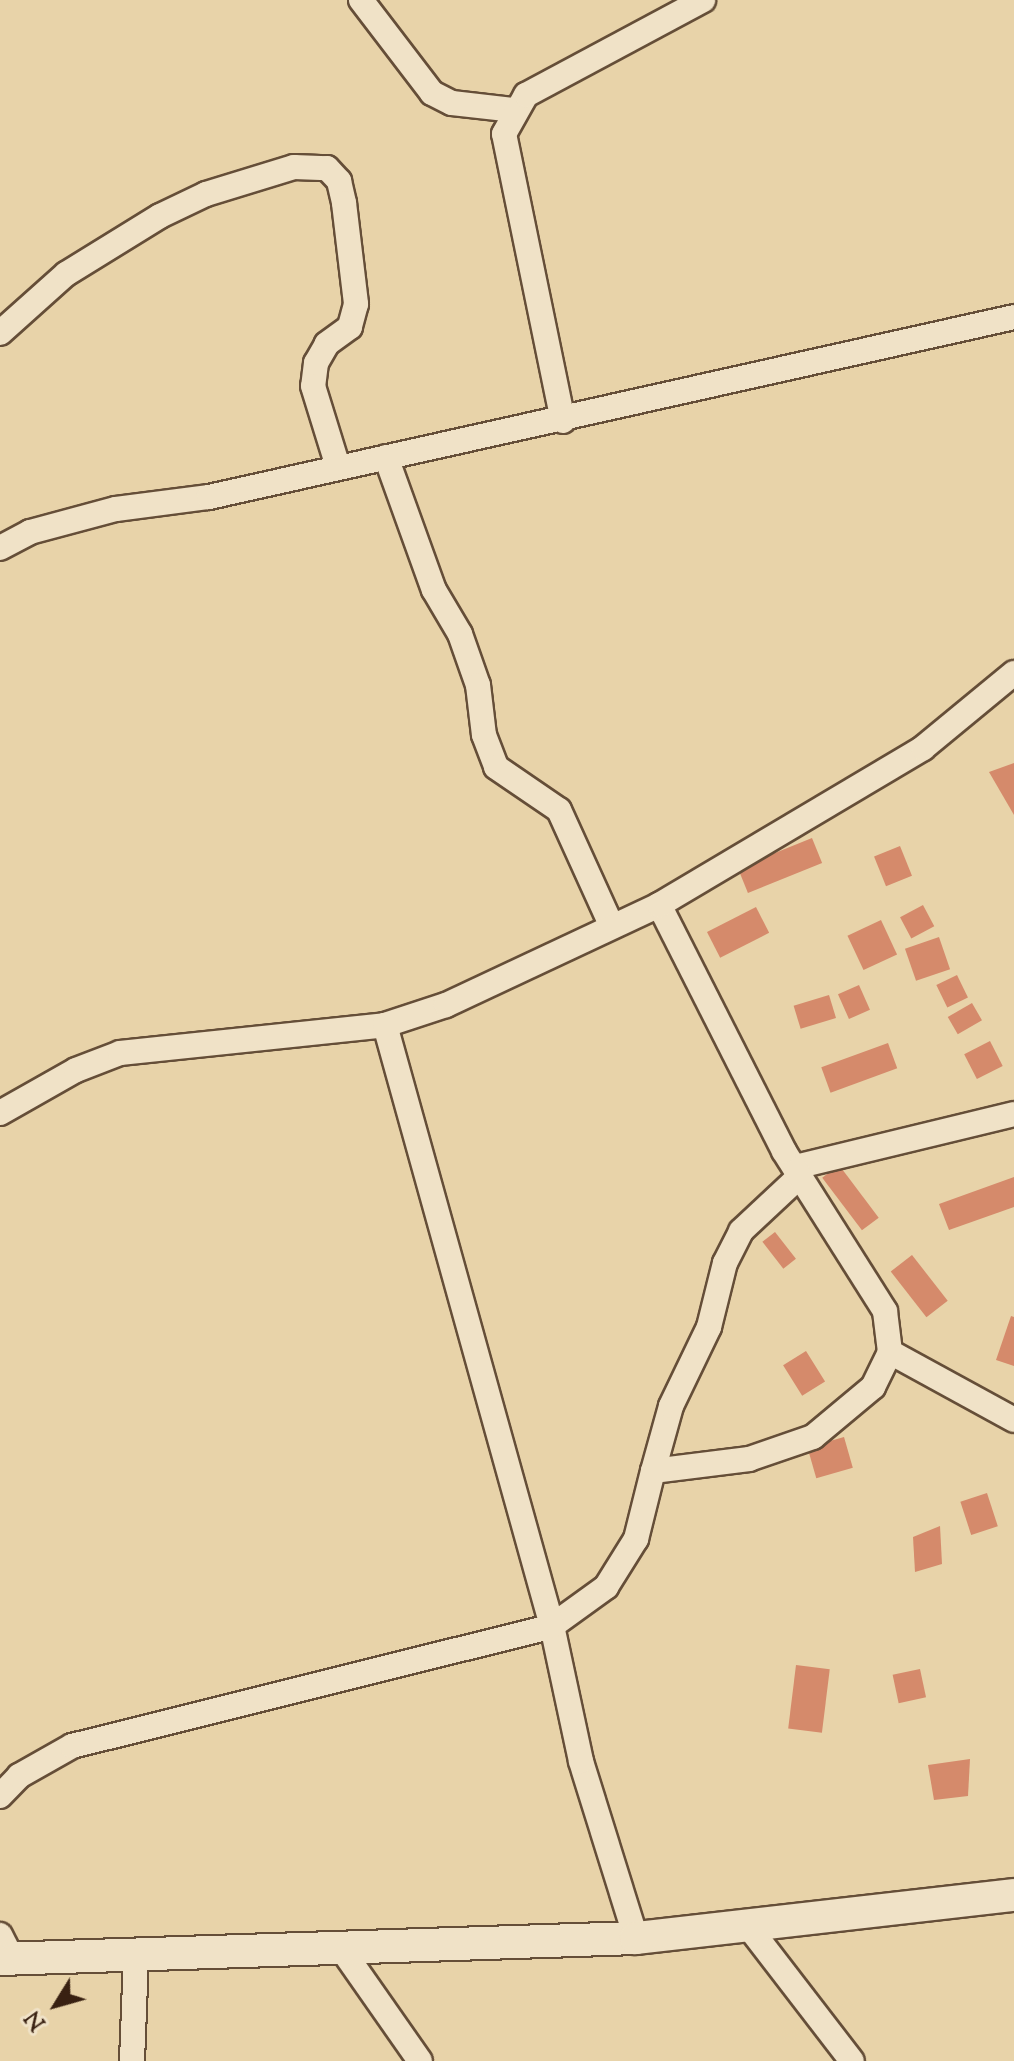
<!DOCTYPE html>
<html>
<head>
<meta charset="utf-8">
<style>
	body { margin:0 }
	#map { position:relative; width:1014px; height:2061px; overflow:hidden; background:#e8d3a9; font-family:"Sorts Mill Goudy",serif }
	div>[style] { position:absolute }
	.building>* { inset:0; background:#d58a6b; transform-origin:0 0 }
	.roads { filter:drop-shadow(2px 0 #654e38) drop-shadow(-2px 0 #654e38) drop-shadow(0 2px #654e38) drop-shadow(0 -2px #654e38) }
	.street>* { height:24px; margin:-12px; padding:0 12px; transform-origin:12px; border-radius:12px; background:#f0e2c7 }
	.secondary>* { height:32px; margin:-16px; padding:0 16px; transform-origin:16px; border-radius:16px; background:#f0e2c7 }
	span { translate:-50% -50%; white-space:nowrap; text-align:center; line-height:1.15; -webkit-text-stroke:6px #f0e2c7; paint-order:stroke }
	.north { position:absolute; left:16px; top:1965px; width:80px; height:80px; -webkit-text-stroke:6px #f0e2c7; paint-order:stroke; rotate:233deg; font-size:22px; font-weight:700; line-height:32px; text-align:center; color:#392112 }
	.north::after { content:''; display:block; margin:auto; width:28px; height:36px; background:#392112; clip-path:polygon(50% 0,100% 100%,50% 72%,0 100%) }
</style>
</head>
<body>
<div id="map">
	<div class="building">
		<i style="clip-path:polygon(1014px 763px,1014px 815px,989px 772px)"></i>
		<i style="left:812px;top:838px;width:27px;height:80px;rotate:68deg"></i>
		<i style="left:900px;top:846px;width:32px;height:28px;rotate:68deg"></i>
		<i style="left:923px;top:905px;width:24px;height:26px;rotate:62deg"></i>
		<i style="left:756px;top:907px;width:29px;height:55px;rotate:63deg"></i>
		<i style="left:881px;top:920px;width:38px;height:37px;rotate:65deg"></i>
		<i style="left:939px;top:937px;width:34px;height:36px;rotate:71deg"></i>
		<i style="left:957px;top:975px;width:25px;height:23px;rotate:64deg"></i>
		<i style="left:859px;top:985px;width:27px;height:23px;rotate:66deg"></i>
		<i style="left:829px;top:995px;width:24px;height:37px;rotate:73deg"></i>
		<i style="left:972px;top:1003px;width:20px;height:28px;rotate:60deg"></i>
		<i style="left:990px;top:1041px;width:28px;height:29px;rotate:63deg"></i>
		<i style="left:888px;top:1043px;width:27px;height:71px;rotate:70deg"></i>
		<i style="left:839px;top:1165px;width:66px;height:21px;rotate:53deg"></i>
		<i style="clip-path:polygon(1014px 1177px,1014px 1207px,949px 1230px,939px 1204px)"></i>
		<i style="left:775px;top:1232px;width:34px;height:16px;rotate:52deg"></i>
		<i style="left:912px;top:1255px;width:58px;height:27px;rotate:52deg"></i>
		<i style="clip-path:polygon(1011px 1316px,1014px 1317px,1014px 1366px,996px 1360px)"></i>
		<i style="left:806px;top:1351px;width:36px;height:27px;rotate:58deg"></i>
		<i style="left:844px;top:1437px;width:32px;height:38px;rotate:74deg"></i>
		<i style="left:987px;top:1493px;width:35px;height:28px;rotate:72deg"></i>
		<i style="clip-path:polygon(940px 1526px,942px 1564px,915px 1572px,913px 1537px)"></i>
		<i style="left:796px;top:1665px;width:34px;height:64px;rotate:7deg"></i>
		<i style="left:920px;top:1669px;width:29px;height:28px;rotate:78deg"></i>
		<i style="clip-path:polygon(970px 1759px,968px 1796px,934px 1800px,928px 1765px)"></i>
	</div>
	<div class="roads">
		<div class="street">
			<i style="left:361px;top:0;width:117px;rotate:52.6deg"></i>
			<i style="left:432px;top:93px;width:22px;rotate:27deg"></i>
			<i style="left:452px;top:103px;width:61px;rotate:6.5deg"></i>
			<i style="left:0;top:333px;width:89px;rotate:-41.8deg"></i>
			<i style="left:66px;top:274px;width:110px;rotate:-31.7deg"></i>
			<i style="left:160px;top:216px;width:51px;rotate:-25.6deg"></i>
			<i style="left:206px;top:194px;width:92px;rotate:-17.1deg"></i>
			<i style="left:294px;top:167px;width:33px;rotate:2deg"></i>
			<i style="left:327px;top:168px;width:18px;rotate:47deg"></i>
			<i style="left:339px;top:181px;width:23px;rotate:77deg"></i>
			<i style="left:344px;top:203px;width:102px;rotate:83.2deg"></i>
			<i style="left:356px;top:304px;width:24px;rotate:105deg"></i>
			<i style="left:350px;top:327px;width:29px;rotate:144deg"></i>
			<i style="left:327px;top:344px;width:22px;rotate:120deg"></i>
			<i style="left:316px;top:363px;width:23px;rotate:97deg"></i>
			<i style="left:313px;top:386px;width:85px;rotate:72.8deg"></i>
			<i style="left:563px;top:421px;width:293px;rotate:-101.6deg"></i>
			<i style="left:504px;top:134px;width:45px;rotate:-60.6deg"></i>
			<i style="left:526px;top:95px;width:201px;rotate:-28.2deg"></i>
			<i style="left:386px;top:457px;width:141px;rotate:70.2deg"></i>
			<i style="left:434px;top:590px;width:51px;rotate:59.4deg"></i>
			<i style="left:460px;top:634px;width:54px;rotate:70.6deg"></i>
			<i style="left:478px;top:685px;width:50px;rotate:83.2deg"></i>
			<i style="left:484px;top:735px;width:34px;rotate:69deg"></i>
			<i style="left:496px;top:767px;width:76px;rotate:34.3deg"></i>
			<i style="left:559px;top:810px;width:128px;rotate:65.6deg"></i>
			<i style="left:0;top:548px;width:34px;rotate:-28deg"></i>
			<i style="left:30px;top:532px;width:89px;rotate:-15deg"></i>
			<i style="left:116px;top:509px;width:94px;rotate:-7.4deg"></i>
			<i style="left:209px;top:497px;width:825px;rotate:-12.6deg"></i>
			<i style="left:0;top:1113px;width:87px;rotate:-29.5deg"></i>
			<i style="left:76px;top:1070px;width:47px;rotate:-21.1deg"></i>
			<i style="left:120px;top:1053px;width:266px;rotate:-6deg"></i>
			<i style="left:795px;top:1167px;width:225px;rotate:-13.6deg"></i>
			<i style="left:890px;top:1352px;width:141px;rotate:28.7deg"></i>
			<i style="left:653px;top:1471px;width:67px;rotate:-74.5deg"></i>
			<i style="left:671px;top:1406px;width:88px;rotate:-64.3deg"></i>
			<i style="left:709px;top:1327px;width:66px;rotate:-76deg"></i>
			<i style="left:725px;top:1263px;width:36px;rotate:-63deg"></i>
			<i style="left:741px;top:1231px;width:81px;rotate:-43deg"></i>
			<i style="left:0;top:1796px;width:28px;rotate:-46deg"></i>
			<i style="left:19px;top:1776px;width:61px;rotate:-29.5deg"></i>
			<i style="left:72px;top:1746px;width:495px;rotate:-14deg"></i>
			<i style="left:552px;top:1626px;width:67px;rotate:-35.8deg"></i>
			<i style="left:606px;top:1587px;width:57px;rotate:-58deg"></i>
			<i style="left:636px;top:1539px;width:70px;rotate:-76deg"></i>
			<i style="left:653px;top:1471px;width:97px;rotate:-7.1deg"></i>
			<i style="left:749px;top:1459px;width:68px;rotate:-19deg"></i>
			<i style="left:813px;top:1437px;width:78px;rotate:-39.8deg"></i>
			<i style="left:873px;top:1387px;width:39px;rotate:-64deg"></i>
			<i style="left:890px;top:1352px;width:41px;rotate:-97deg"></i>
			<i style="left:885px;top:1311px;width:189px;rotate:-122.3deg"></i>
			<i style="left:784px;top:1151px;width:276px;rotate:-116.9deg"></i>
			<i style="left:748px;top:1926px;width:170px;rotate:52.4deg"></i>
			<i style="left:0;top:1935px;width:27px;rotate:63deg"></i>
			<i style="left:636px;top:1938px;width:185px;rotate:-107.3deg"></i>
			<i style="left:581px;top:1761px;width:138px;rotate:-102.1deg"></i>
			<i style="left:552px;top:1626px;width:624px;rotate:-105.53deg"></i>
			<i style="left:385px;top:1025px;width:64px;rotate:-18.2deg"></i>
			<i style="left:446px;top:1005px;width:235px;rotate:-25.1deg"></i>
			<i style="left:659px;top:905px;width:307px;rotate:-30.7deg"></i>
			<i style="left:923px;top:748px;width:118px;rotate:-39.5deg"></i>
			<i style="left:343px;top:1951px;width:134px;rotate:55deg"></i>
			<i style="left:132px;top:2061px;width:105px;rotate:-87.8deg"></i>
		</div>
		<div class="secondary">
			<i style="left:0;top:1959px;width:636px;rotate:-1.89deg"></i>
			<i style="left:636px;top:1938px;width:380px;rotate:-6.5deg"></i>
		</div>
	</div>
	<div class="north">N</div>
</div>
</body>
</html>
